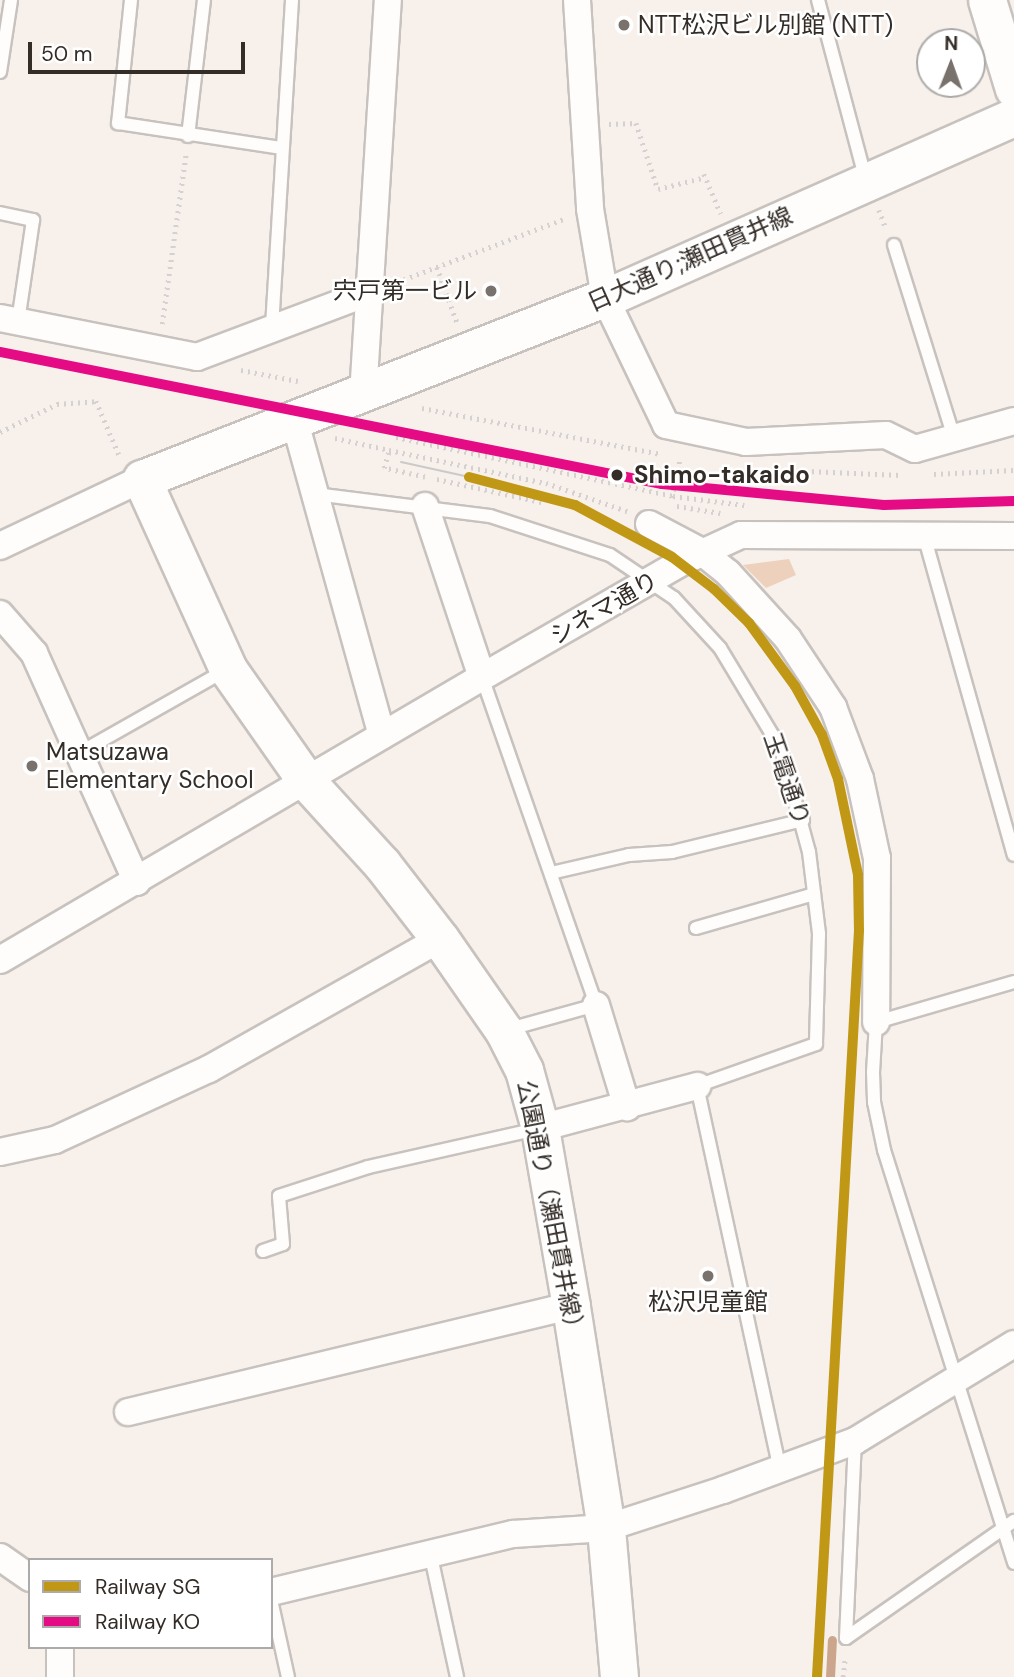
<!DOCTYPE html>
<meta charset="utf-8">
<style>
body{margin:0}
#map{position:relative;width:1014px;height:1677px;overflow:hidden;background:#f7f0eb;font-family:"DM Sans","Noto Sans JP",sans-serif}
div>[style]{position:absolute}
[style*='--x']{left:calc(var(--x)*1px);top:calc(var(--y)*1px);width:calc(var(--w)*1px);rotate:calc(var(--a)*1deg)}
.green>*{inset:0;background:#eed1bc}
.stream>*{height:9px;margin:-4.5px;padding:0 4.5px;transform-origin:4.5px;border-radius:4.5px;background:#cca68c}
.path>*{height:4.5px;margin-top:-2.25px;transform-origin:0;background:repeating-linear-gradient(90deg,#d4d1d0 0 2px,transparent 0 7px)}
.roads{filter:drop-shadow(2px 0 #c8c2be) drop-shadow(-2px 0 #c8c2be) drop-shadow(0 2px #c8c2be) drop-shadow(0 -2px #c8c2be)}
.lane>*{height:12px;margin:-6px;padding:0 6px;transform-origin:6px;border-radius:6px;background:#fefdfc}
.street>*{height:26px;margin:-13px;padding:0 13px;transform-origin:13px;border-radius:13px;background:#fefdfc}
.secondary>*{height:37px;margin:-18.5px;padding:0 18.5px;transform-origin:18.5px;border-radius:18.5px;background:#fefdfc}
.tram>*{height:2px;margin:-1px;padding:0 1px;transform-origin:1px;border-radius:1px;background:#cccac8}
.rail-1>*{height:10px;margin:-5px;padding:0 5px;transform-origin:5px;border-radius:5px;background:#c09815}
.rail-2>*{height:10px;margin:-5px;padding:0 5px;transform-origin:5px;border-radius:5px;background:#e50b84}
.dots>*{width:19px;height:19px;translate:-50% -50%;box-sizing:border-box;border:4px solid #fff;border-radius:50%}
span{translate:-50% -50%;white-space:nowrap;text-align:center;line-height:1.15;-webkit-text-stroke:5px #fff;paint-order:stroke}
.poi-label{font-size:24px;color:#332c27}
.left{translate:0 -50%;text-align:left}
.right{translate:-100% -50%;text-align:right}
.street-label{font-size:24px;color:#332c27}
.stop-label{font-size:24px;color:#332c27;font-weight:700}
.legend{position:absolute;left:28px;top:1558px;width:245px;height:91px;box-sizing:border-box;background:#fff;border:2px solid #adaba9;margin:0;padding:9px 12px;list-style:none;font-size:21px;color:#332c27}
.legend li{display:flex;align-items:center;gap:14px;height:35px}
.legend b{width:35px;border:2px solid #adaba9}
.north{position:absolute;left:916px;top:28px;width:70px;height:70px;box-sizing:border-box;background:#fff;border:2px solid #adaba9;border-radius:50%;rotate:1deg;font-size:19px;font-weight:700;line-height:28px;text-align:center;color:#332c27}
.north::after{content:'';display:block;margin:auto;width:24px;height:32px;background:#78716c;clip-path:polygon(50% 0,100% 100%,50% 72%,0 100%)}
.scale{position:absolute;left:28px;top:42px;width:217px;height:32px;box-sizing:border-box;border:4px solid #332c27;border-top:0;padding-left:9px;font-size:21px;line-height:24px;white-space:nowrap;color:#332c27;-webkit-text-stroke:5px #fff;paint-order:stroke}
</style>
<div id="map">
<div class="green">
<i style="clip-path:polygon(789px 559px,796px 575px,766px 588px,743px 565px)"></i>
</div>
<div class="stream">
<i style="--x:830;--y:1677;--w:37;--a:-87"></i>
</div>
<div class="path">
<i style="--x:609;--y:124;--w:27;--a:-2"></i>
<i style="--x:636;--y:123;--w:70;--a:71.6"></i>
<i style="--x:658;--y:189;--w:49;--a:-14"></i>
<i style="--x:704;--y:174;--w:43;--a:67"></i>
<i style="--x:879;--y:210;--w:19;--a:69"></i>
<i style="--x:437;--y:267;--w:59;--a:70"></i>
<i style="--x:397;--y:282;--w:181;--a:-20.7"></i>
<i style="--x:162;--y:324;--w:173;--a:-82"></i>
<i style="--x:241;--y:370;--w:58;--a:10.9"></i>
<i style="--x:422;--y:408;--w:243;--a:10.9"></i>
<i style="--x:0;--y:432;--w:64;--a:-26.2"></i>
<i style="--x:57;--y:404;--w:39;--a:-4"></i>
<i style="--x:96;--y:401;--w:61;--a:66.8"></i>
<i style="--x:396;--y:437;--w:283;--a:12"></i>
<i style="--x:673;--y:496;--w:72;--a:7.2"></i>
<i style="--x:335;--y:438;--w:55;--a:12.5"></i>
<i style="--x:784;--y:470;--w:117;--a:2.4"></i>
<i style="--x:934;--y:474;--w:80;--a:-2.9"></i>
<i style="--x:425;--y:477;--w:42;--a:-167.6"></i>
<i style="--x:384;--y:468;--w:19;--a:-74"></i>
<i style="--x:389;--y:450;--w:160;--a:11.9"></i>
<i style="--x:546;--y:483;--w:86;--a:19.1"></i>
<i style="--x:437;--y:479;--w:107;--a:12.5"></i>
<i style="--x:672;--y:498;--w:41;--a:-78.7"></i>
<i style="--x:677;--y:506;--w:44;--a:9.2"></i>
<i style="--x:843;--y:1677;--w:20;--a:-84"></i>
</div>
<div class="roads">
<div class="lane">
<i style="--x:131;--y:0;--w:124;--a:96"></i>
<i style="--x:118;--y:123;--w:165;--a:8.7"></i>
<i style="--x:818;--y:0;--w:187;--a:75.1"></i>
<i style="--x:0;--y:72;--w:73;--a:-81.3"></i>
<i style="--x:188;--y:136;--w:137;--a:-83.3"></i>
<i style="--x:0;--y:213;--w:34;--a:12"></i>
<i style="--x:33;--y:220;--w:102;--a:98.4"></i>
<i style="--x:894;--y:245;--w:199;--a:72.7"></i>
<i style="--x:272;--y:327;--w:328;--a:-86.5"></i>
<i style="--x:315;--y:494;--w:176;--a:7.2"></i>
<i style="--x:490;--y:516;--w:126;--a:18"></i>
<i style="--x:610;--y:555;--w:77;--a:33.9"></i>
<i style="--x:674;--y:598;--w:68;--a:47.4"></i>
<i style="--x:720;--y:648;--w:118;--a:58.9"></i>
<i style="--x:781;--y:749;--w:107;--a:74.8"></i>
<i style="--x:809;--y:852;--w:83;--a:83"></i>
<i style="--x:819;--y:934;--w:110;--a:91.6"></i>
<i style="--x:816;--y:1044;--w:126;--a:160.6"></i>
<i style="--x:697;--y:1086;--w:393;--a:77.8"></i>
<i style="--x:925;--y:539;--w:328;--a:74.3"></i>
<i style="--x:482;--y:677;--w:347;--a:70.8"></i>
<i style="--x:596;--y:1005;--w:93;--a:164.5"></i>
<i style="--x:81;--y:752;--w:164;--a:-29.5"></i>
<i style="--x:551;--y:873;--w:80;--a:-13"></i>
<i style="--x:629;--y:855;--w:43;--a:-4"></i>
<i style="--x:672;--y:852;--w:135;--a:-13.7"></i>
<i style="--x:696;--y:928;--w:123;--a:-16.1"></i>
<i style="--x:1014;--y:982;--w:144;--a:163.8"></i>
<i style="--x:876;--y:1022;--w:50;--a:93.4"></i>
<i style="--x:873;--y:1072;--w:30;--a:88"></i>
<i style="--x:874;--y:1102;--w:49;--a:78.2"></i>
<i style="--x:884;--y:1150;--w:433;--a:72.5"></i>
<i style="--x:263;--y:1251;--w:21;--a:-19"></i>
<i style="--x:283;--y:1244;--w:48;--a:-94.8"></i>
<i style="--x:279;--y:1196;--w:94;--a:-18"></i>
<i style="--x:368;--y:1167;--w:172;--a:-12.7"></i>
<i style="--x:430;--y:1552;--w:128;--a:77.8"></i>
<i style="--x:271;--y:1600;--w:79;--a:77.6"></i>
<i style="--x:846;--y:1638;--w:205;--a:-34.9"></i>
<i style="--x:846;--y:1638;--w:197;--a:-87.4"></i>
</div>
<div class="street">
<i style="--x:577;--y:0;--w:209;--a:86.4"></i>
<i style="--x:590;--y:209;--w:90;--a:80.4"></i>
<i style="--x:605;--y:298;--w:141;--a:64.3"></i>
<i style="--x:666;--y:425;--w:82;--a:12"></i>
<i style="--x:746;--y:442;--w:140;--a:-2.9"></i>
<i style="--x:886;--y:435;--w:32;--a:26"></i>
<i style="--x:915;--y:449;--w:103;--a:-15.8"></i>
<i style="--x:0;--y:318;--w:201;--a:11.2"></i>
<i style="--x:197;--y:357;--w:185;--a:-20.6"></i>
<i style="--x:363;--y:395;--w:396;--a:-86.4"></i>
<i style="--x:295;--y:422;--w:325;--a:74.5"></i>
<i style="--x:425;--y:506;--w:180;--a:71.6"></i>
<i style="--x:649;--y:524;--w:60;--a:27.8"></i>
<i style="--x:702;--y:552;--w:33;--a:39"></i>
<i style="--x:728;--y:573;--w:89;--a:47.7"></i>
<i style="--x:788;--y:639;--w:82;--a:56.5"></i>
<i style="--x:833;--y:707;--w:77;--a:69.4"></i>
<i style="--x:860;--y:779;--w:81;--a:77.9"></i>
<i style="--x:877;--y:858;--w:164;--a:90.3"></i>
<i style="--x:0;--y:546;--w:157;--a:-25.3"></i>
<i style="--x:0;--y:614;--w:52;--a:48.9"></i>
<i style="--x:34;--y:653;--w:251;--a:65.8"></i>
<i style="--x:0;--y:960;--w:559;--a:-30.42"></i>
<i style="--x:482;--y:677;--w:228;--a:-29.9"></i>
<i style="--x:680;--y:563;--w:67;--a:-24.7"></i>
<i style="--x:741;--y:535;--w:273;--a:0.2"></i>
<i style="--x:596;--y:1005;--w:107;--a:73.1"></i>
<i style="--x:540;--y:1128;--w:163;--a:-15"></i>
<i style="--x:0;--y:1152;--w:56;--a:-12.3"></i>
<i style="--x:55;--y:1140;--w:170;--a:-24.8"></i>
<i style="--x:209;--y:1069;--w:265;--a:-29.4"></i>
<i style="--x:128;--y:1412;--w:456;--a:-13.5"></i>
<i style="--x:0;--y:1557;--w:37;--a:35"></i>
<i style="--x:271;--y:1592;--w:249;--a:-13.5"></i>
<i style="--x:513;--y:1534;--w:93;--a:-3.7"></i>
<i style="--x:606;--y:1528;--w:123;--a:-18"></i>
<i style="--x:723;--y:1490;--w:141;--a:-20.4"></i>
<i style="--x:855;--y:1441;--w:186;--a:-31.4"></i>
<i style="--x:60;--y:1677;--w:30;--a:-90"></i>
</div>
<div class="secondary">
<i style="--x:987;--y:0;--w:93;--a:73.1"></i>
<i style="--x:619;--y:1677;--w:150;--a:-95"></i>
<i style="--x:606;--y:1528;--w:225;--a:-99"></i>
<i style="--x:571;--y:1306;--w:181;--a:-99.9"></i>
<i style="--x:540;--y:1128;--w:60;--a:-105.4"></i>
<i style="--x:524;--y:1070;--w:44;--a:-117.1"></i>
<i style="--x:504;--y:1031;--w:112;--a:-124.8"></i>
<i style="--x:440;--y:939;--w:95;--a:-127.7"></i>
<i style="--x:382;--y:864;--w:111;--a:-132.4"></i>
<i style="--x:307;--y:782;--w:138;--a:-125"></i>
<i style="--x:228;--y:669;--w:209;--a:-114.4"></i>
<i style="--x:142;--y:479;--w:497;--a:-21.4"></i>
<i style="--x:605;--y:298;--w:447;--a:-23.9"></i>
</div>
</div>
<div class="tram">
<i style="--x:401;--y:462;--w:70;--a:12.4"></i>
</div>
<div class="rail-1">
<i style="--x:469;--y:477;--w:110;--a:14.8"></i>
<i style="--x:575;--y:505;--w:110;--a:28.2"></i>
<i style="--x:672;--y:557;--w:53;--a:37.3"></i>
<i style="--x:714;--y:589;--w:49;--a:44.2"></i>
<i style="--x:749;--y:623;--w:78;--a:53.9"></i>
<i style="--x:795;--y:686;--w:56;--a:61.1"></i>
<i style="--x:822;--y:735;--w:47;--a:70"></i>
<i style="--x:838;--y:779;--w:98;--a:78.2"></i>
<i style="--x:858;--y:875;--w:55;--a:89"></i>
<i style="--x:859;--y:930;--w:748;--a:93.22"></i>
</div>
<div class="rail-2">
<i style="--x:0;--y:352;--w:675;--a:11.28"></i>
<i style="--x:662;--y:484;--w:223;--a:5.4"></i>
<i style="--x:884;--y:505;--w:130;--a:-1.8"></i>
</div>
<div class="dots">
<i style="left:624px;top:25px;background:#78716c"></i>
<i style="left:491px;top:291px;background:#78716c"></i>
<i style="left:617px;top:475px;background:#332c27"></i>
<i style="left:32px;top:766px;background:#78716c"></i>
<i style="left:708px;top:1276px;background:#78716c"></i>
</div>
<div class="poi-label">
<span class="left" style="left:638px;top:25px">NTT松沢ビル別館 (NTT)</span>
<span class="right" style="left:477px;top:291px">宍戸第一ビル</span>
<span class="left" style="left:46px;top:766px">Matsuzawa<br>Elementary School</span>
<span style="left:708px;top:1302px">松沢児童館</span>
</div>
<div class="street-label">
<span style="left:690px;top:259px;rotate:-24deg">日大通り;瀬田貫井線</span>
<span style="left:604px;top:608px;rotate:-30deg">シネマ通り</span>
<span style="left:787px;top:779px;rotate:71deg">玉電通り</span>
<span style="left:551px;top:1210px;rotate:79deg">公園通り（瀬田貫井線）</span>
</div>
<div class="stop-label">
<span class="left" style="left:634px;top:475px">Shimo-takaido</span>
</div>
<ul class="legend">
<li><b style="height:9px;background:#c09815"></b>Railway SG</li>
<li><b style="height:9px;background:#e50b84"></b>Railway KO</li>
</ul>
<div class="north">N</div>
<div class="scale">50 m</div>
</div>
